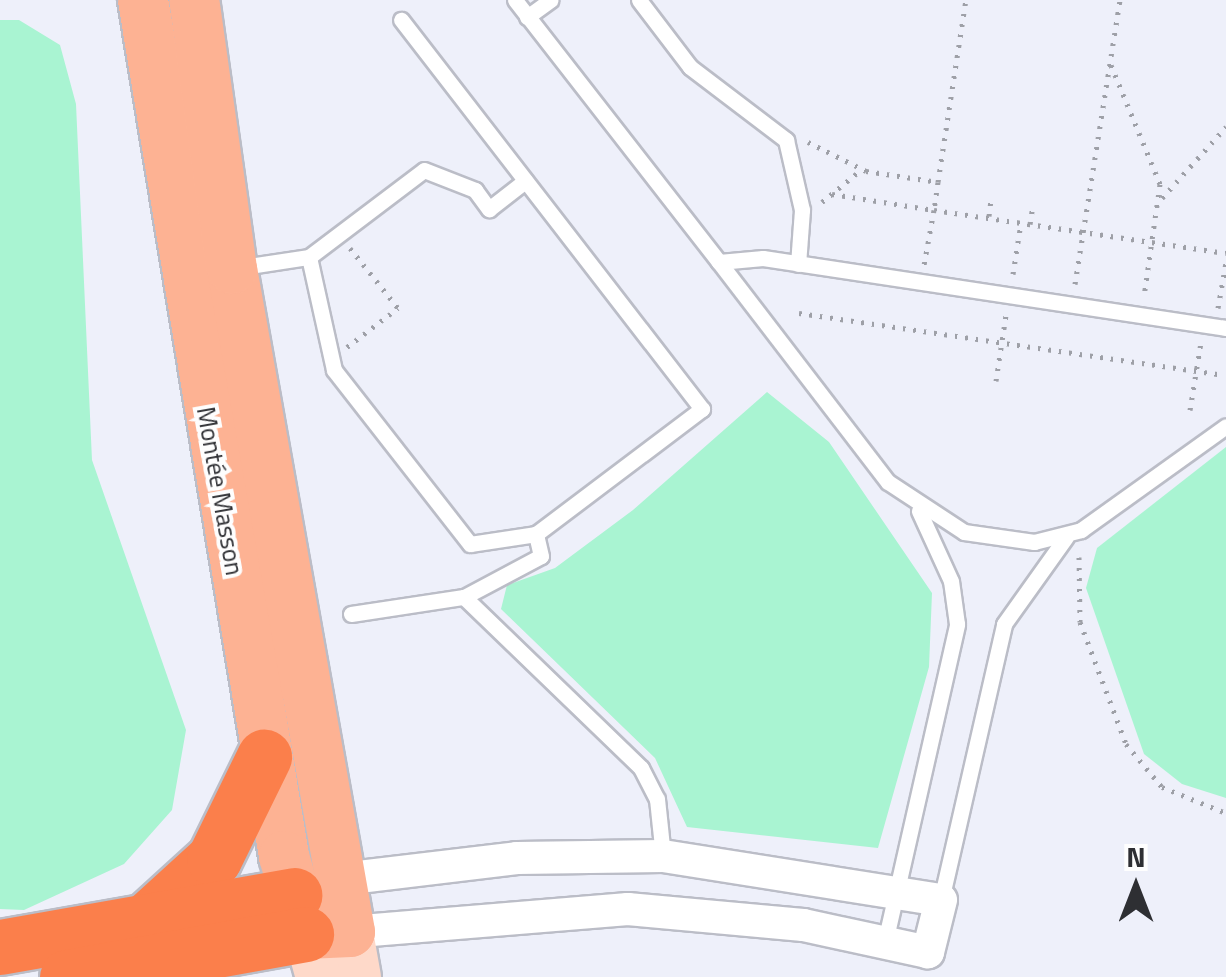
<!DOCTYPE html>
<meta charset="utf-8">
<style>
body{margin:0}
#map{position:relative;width:1226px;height:977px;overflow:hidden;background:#eef0fa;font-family:"Titillium Web",sans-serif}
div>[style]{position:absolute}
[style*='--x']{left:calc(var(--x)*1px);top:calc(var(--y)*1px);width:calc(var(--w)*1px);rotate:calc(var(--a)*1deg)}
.green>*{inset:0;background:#a9f4d2}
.path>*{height:5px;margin-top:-2.5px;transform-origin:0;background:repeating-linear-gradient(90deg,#9ea0a7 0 2.5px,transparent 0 10.5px)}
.roads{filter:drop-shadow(2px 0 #bbbdc7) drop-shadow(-2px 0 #bbbdc7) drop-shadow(0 2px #bbbdc7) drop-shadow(0 -2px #bbbdc7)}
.lane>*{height:15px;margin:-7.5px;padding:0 7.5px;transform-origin:7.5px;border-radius:7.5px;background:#fff}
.street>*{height:32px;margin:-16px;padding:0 16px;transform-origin:16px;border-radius:16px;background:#fff}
.secondary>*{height:45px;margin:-22.5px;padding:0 22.5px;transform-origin:22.5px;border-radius:22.5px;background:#fed9c9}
.primary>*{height:50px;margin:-25px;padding:0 25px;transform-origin:25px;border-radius:25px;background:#fdb293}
.highway>*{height:55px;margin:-27.5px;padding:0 27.5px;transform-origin:27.5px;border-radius:27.5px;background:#fb7f4b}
span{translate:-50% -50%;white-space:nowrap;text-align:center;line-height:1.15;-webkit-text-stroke:8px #fefefe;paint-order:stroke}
.street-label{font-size:25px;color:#2e2f33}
.north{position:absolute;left:1086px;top:837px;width:100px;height:100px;-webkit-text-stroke:8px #fefefe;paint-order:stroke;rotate:0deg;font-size:28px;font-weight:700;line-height:40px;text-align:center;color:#2e2f33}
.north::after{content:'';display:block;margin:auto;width:35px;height:45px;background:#2e2f33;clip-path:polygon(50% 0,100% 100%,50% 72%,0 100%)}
</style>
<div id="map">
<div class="green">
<i style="clip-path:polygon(0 20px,19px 20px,60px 45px,76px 104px,92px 460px,186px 730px,172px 810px,124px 864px,24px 910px,0 909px)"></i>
<i style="clip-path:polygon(767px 392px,829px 442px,932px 593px,929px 667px,878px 848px,687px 827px,655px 758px,501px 609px,507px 585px,555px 568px,633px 510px)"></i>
<i style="clip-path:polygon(1226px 447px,1226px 798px,1182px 784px,1144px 754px,1086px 588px,1097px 548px)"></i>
</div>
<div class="path">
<i style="--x:1111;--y:65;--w:129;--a:67.6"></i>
<i style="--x:1160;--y:184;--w:114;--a:98.1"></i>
<i style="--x:808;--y:142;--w:65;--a:26.6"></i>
<i style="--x:866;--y:171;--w:73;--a:8.7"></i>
<i style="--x:938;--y:182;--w:184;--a:-81.3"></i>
<i style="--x:938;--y:182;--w:28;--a:98"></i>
<i style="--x:934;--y:210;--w:295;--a:8.4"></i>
<i style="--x:832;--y:194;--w:103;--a:8.9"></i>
<i style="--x:934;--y:210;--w:56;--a:100.3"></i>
<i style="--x:1162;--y:198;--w:96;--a:-48"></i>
<i style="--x:822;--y:202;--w:52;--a:-39.5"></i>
<i style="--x:989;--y:216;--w:16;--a:-83"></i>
<i style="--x:1030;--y:224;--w:18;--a:-81"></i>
<i style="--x:350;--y:248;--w:77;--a:51.3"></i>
<i style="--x:1013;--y:274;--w:52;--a:-81.1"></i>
<i style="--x:1075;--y:284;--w:288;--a:-81"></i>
<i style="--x:1218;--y:308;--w:47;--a:-80.1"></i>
<i style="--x:799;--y:313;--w:428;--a:8.3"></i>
<i style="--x:347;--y:347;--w:64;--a:-37.4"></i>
<i style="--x:996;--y:381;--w:67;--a:-81.4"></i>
<i style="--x:1190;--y:410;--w:69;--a:-80.8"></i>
<i style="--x:1079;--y:557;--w:65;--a:89.1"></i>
<i style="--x:1080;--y:622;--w:130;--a:69.3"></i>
<i style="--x:1126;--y:744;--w:56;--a:50.1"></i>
<i style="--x:1162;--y:787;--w:69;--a:22.1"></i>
</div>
<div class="roads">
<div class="lane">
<i style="--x:515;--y:0;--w:332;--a:52.1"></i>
<i style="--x:719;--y:262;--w:44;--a:-5.2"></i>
<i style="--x:763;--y:258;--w:468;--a:8.6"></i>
<i style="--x:639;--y:0;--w:84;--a:52.7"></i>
<i style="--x:690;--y:67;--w:121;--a:37.2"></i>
<i style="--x:786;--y:140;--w:72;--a:77.1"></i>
<i style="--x:802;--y:210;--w:54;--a:94.2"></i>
<i style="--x:527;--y:17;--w:29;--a:-36"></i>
<i style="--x:309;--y:257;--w:116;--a:77.5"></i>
<i style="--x:334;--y:370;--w:221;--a:52"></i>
<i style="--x:470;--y:544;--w:67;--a:-8.6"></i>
<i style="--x:536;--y:534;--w:208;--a:-37"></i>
<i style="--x:702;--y:409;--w:492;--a:-127.7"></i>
<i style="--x:719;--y:262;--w:277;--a:52.5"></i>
<i style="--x:888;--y:482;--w:91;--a:33.3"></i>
<i style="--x:964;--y:532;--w:71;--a:8.1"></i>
<i style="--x:1034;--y:542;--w:49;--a:-14.3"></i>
<i style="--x:1081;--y:530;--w:178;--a:-35.6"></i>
<i style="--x:236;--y:268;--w:74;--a:-8.6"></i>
<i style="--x:309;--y:257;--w:144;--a:-37.1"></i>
<i style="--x:424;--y:170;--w:55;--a:21.4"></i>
<i style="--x:475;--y:190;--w:24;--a:54"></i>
<i style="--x:489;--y:209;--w:46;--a:-37.9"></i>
<i style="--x:464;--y:597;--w:87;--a:-28"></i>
<i style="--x:541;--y:556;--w:23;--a:-103"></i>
<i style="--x:351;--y:614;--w:114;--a:-8.6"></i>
<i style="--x:464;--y:597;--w:246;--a:44"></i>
<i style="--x:641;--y:768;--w:35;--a:63"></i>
<i style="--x:657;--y:799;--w:57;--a:84"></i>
<i style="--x:941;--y:900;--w:283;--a:-77.1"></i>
<i style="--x:1004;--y:624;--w:107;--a:-54.5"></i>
<i style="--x:885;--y:942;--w:326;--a:-77.2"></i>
<i style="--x:957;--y:624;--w:43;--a:-97.9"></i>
<i style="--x:951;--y:581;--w:77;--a:-114.6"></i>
</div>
<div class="street">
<i style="--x:342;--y:879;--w:176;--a:-6.8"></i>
<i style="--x:517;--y:858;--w:146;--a:-0.8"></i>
<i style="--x:663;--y:856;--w:281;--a:9"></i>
<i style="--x:941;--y:900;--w:54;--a:104"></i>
<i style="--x:928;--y:952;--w:128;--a:-167.8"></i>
<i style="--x:803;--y:925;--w:176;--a:-174.8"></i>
<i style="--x:628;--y:909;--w:279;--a:175.3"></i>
</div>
<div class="secondary">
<i style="--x:350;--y:932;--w:46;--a:79.9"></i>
<i style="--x:306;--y:934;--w:45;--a:74.4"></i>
</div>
<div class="primary">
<i style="--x:143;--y:0;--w:868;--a:80.65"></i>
<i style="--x:284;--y:856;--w:81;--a:74.2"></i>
<i style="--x:306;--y:934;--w:44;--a:-2.6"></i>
<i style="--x:350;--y:932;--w:673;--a:-100.09"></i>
<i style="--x:232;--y:269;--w:272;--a:-98"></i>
</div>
<div class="highway">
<i style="--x:148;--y:919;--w:89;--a:-42.3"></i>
<i style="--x:214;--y:859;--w:114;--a:-63.9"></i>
<i style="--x:0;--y:947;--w:299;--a:-10"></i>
<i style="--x:67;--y:977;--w:243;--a:-10.2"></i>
</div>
</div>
<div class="street-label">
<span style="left:220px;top:491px;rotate:80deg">Montée Masson</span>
</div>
<div class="north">N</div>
</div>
